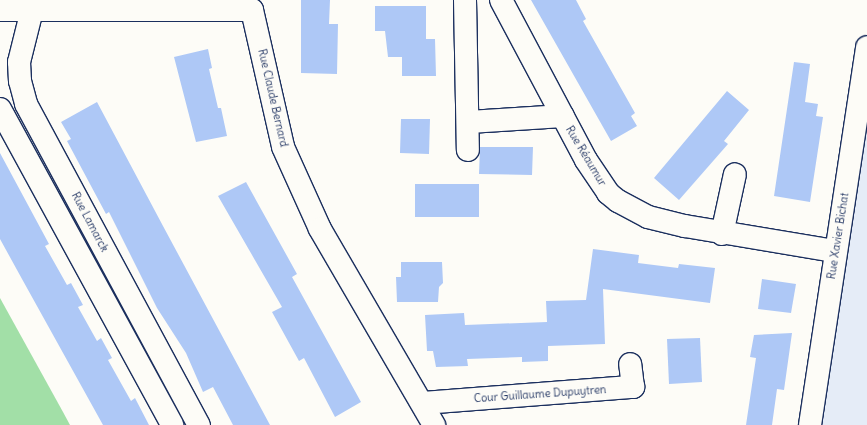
<!DOCTYPE html>
<meta charset="utf-8">
<style>
body{margin:0}
#map{position:relative;width:867px;height:425px;overflow:hidden;background:#fdfcf7;font-family:Delius,sans-serif}
div>[style]{position:absolute}
[style*='--x']{left:calc(var(--x)*1px);top:calc(var(--y)*1px);width:calc(var(--w)*1px);rotate:calc(var(--a)*1deg)}
.built>*{inset:0;background:#e5ecf7}
.green>*{inset:0;background:#a2dfa7}
.building>*{inset:0;background:#aec8f6}
.roads{filter:drop-shadow(1px 0 #1b2f5e) drop-shadow(-1px 0 #1b2f5e) drop-shadow(0 1px #1b2f5e) drop-shadow(0 -1px #1b2f5e)}
.minor>*{height:22px;margin:-11px;padding:0 11px;transform-origin:11px;border-radius:11px;background:#fdfcf7}
span{translate:-50% -50%;white-space:nowrap;text-align:center;line-height:1.15;-webkit-text-stroke:4px #fdfcf7;paint-order:stroke}
.street-label{font-size:11px;color:#1b2f5e}
</style>
<div id="map">
<div class="built">
<i style="clip-path:polygon(867px 47px,867px 425px,810px 425px)"></i>
</div>
<div class="green">
<i style="clip-path:polygon(0 298px,63px 412px,70px 425px,0 425px)"></i>
</div>
<div class="building">
<i style="clip-path:polygon(301px 0,330px 0,329px 24px,338px 24px,337px 74px,301px 73px)"></i>
<i style="clip-path:polygon(531px 0,576px 0,586px 19px,583px 21px,635px 113px,631px 116px,637px 126px,611px 141px)"></i>
<i style="clip-path:polygon(375px 6px,426px 6px,426px 39px,435px 39px,436px 76px,402px 76px,402px 57px,388px 57px,385px 31px,375px 31px)"></i>
<i style="clip-path:polygon(208px 49px,212px 68px,209px 69px,218px 108px,221px 108px,227px 136px,196px 142px,174px 57px)"></i>
<i style="clip-path:polygon(794px 62px,810px 64px,805px 102px,818px 104px,816px 116px,823px 117px,810px 202px,774px 196px)"></i>
<i style="clip-path:polygon(727px 91px,749px 110px,724px 141px,728px 144px,679px 200px,654px 178px)"></i>
<i style="clip-path:polygon(97px 102px,163px 226px,270px 425px,233px 425px,213px 387px,203px 392px,186px 353px,157px 308px,109px 212px,106px 214px,67px 141px,71px 139px,61px 122px)"></i>
<i style="clip-path:polygon(401px 119px,430px 119px,429px 154px,400px 153px)"></i>
<i style="clip-path:polygon(480px 147px,533px 147px,532px 175px,479px 174px)"></i>
<i style="clip-path:polygon(0 153px,49px 244px,45px 246px,67px 285px,71px 283px,83px 305px,78px 307px,97px 341px,101px 338px,112px 358px,108px 360px,131px 401px,135px 398px,149px 425px,103px 425px,22px 279px,0 239px)"></i>
<i style="clip-path:polygon(246px 182px,297px 274px,292px 277px,361px 402px,335px 417px,304px 358px,299px 361px,272px 312px,282px 307px,218px 196px)"></i>
<i style="clip-path:polygon(415px 184px,479px 184px,479px 217px,415px 217px)"></i>
<i style="clip-path:polygon(593px 249px,639px 255px,638px 263px,678px 268px,679px 264px,715px 268px,710px 303px,603px 289px,605px 344px,548px 346px,548px 361px,522px 362px,522px 357px,467px 359px,468px 366px,436px 367px,433px 351px,427px 351px,425px 315px,464px 313px,465px 325px,547px 322px,546px 301px,586px 300px)"></i>
<i style="clip-path:polygon(401px 262px,442px 262px,443px 283px,439px 287px,438px 302px,397px 302px,396px 277px,401px 277px)"></i>
<i style="clip-path:polygon(762px 279px,796px 284px,791px 313px,758px 309px)"></i>
<i style="clip-path:polygon(792px 333px,784px 390px,777px 389px,772px 425px,746px 425px,756px 358px,750px 357px,754px 335px)"></i>
<i style="clip-path:polygon(700px 338px,702px 382px,669px 384px,667px 339px)"></i>
</div>
<div class="roads">
<div class="minor">
<i style="--x:465;--y:0;--w:150;--a:88.9"></i>
<i style="--x:501;--y:0;--w:181;--a:62"></i>
<i style="--x:586;--y:160;--w:40;--a:56"></i>
<i style="--x:608;--y:193;--w:13;--a:39"></i>
<i style="--x:618;--y:201;--w:34;--a:28"></i>
<i style="--x:648;--y:217;--w:38;--a:14"></i>
<i style="--x:685;--y:226;--w:152;--a:9.5"></i>
<i style="--x:0;--y:10;--w:252;--a:0"></i>
<i style="--x:252;--y:10;--w:140;--a:77.2"></i>
<i style="--x:283;--y:147;--w:90;--a:65.7"></i>
<i style="--x:320;--y:229;--w:227;--a:59.8"></i>
<i style="--x:32;--y:10;--w:54;--a:104"></i>
<i style="--x:19;--y:62;--w:19;--a:87"></i>
<i style="--x:20;--y:81;--w:24;--a:75"></i>
<i style="--x:26;--y:104;--w:365;--a:61.7"></i>
<i style="--x:0;--y:109;--w:360;--a:61.4"></i>
<i style="--x:469;--y:122;--w:94;--a:-3.7"></i>
<i style="--x:722;--y:234;--w:61;--a:-77.8"></i>
<i style="--x:423;--y:403;--w:211;--a:-4.4"></i>
<i style="--x:633;--y:387;--w:23;--a:-97"></i>
<i style="--x:810;--y:425;--w:382;--a:-81.4"></i>
</div>
</div>
<div class="street-label">
<span style="left:273px;top:98px;rotate:77deg">Rue Claude Bernard</span>
<span style="left:586px;top:156px;rotate:59deg">Rue Réaumur</span>
<span style="left:90px;top:222px;rotate:62deg">Rue Lamarck</span>
<span style="left:838px;top:236px;rotate:-81deg">Rue Xavier Bichat</span>
<span style="left:540px;top:394px;rotate:-4deg">Cour Guillaume Dupuytren</span>
</div>
</div>
